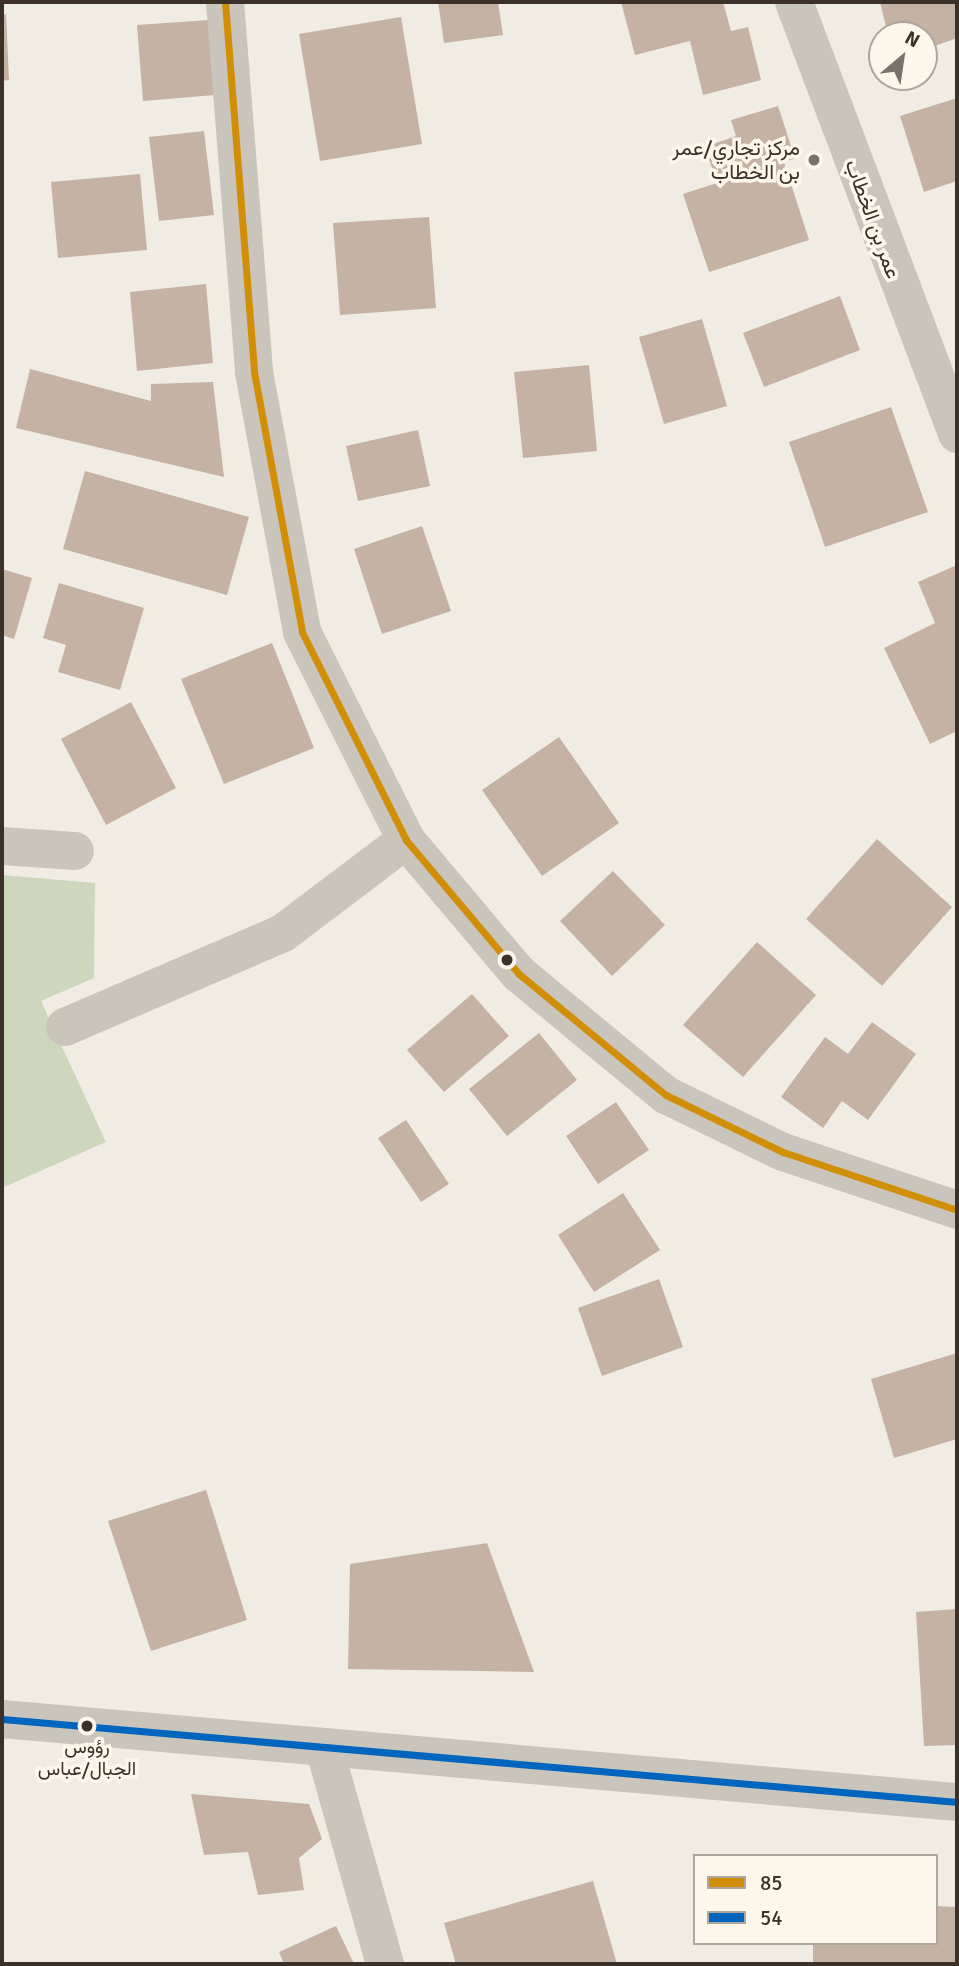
<!DOCTYPE html>
<meta charset="utf-8">
<style>
body{margin:0}
#map{position:relative;width:959px;height:1966px;overflow:hidden;background:#f0ece3;font-family:Signika,Vazirmatn,sans-serif}
div>[style]{position:absolute}
[style*='--x']{left:calc(var(--x)*1px);top:calc(var(--y)*1px);width:calc(var(--w)*1px);rotate:calc(var(--a)*1deg)}
.green>*{inset:0;background:#ced7bc}
.building>*{inset:0;background:#c5b2a3}
.minor>*{height:38px;margin:-19px;padding:0 19px;transform-origin:19px;border-radius:19px;background:#c9c4bc}
.bus-1>*{height:7px;margin:-3.5px;padding:0 3.5px;transform-origin:3.5px;border-radius:3.5px;background:#d18f08}
.bus-2>*{height:7px;margin:-3.5px;padding:0 3.5px;transform-origin:3.5px;border-radius:3.5px;background:#0065bd}
.dots>*{width:19px;height:19px;translate:-50% -50%;box-sizing:border-box;border:4px solid #fcf6eb;border-radius:50%}
span{translate:-50% -50%;white-space:nowrap;text-align:center;line-height:1.15;-webkit-text-stroke:7px #fcf6eb;paint-order:stroke}
.bus-label{font-size:19px;color:#3b3129}
.poi-label{font-size:21px;color:#3b3129}
.right{translate:-100% -50%;text-align:right}
.street-label{font-size:21px;color:#3b3129}
.frame{position:absolute;inset:0;border:4px solid #3b3129;pointer-events:none}
.legend{position:absolute;left:693px;top:1854px;width:245px;height:91px;box-sizing:border-box;background:#fcf6eb;border:2px solid #afa79d;margin:0;padding:9px 12px;list-style:none;font-size:21px;color:#3b3129}
.legend li{display:flex;align-items:center;gap:14px;height:35px}
.legend b{width:35px;border:2px solid #afa79d}
.north{position:absolute;left:868px;top:21px;width:70px;height:70px;box-sizing:border-box;background:#fcf6eb;border:2px solid #afa79d;border-radius:50%;rotate:29deg;font-size:19px;font-weight:700;line-height:28px;text-align:center;color:#3b3129}
.north::after{content:'';display:block;margin:auto;width:24px;height:32px;background:#7a726a;clip-path:polygon(50% 0,100% 100%,50% 72%,0 100%)}
</style>
<div id="map">
<div class="green">
<i style="clip-path:polygon(2px 875px,95px 883px,94px 978px,41px 1001px,106px 1142px,2px 1188px)"></i>
</div>
<div class="building">
<i style="clip-path:polygon(438px 2px,498px 2px,503px 35px,444px 43px)"></i>
<i style="clip-path:polygon(621px 2px,723px 2px,731px 31px,748px 27px,761px 80px,703px 95px,690px 41px,635px 55px)"></i>
<i style="clip-path:polygon(880px 2px,957px 2px,957px 38px,924px 50px,924px 35px,888px 35px)"></i>
<i style="clip-path:polygon(6px 14px,9px 80px,2px 81px,2px 15px)"></i>
<i style="clip-path:polygon(401px 17px,422px 144px,320px 161px,299px 34px)"></i>
<i style="clip-path:polygon(209px 20px,215px 95px,143px 101px,137px 25px)"></i>
<i style="clip-path:polygon(957px 98px,957px 181px,924px 192px,900px 116px)"></i>
<i style="clip-path:polygon(778px 106px,795px 158px,784px 162px,809px 240px,709px 272px,683px 194px,717px 183px,705px 147px,736px 136px,731px 120px)"></i>
<i style="clip-path:polygon(204px 131px,214px 215px,159px 221px,149px 137px)"></i>
<i style="clip-path:polygon(140px 174px,147px 250px,58px 258px,51px 182px)"></i>
<i style="clip-path:polygon(429px 217px,436px 308px,340px 315px,333px 223px)"></i>
<i style="clip-path:polygon(206px 284px,213px 363px,137px 371px,130px 292px)"></i>
<i style="clip-path:polygon(840px 296px,860px 350px,764px 387px,743px 333px)"></i>
<i style="clip-path:polygon(702px 319px,727px 406px,664px 424px,639px 337px)"></i>
<i style="clip-path:polygon(589px 365px,597px 451px,523px 458px,514px 372px)"></i>
<i style="clip-path:polygon(30px 369px,151px 401px,151px 384px,213px 382px,224px 477px,16px 428px)"></i>
<i style="clip-path:polygon(891px 407px,928px 512px,825px 547px,789px 442px)"></i>
<i style="clip-path:polygon(418px 430px,430px 486px,358px 501px,346px 446px)"></i>
<i style="clip-path:polygon(85px 471px,249px 517px,227px 595px,63px 549px)"></i>
<i style="clip-path:polygon(422px 526px,451px 611px,382px 634px,354px 549px)"></i>
<i style="clip-path:polygon(957px 565px,957px 731px,930px 744px,884px 648px,935px 623px,918px 582px)"></i>
<i style="clip-path:polygon(2px 569px,32px 578px,14px 639px,2px 635px)"></i>
<i style="clip-path:polygon(59px 583px,144px 608px,120px 690px,58px 672px,66px 645px,43px 638px)"></i>
<i style="clip-path:polygon(272px 643px,314px 748px,224px 784px,181px 679px)"></i>
<i style="clip-path:polygon(131px 702px,176px 788px,106px 825px,61px 739px)"></i>
<i style="clip-path:polygon(559px 737px,619px 823px,542px 876px,482px 790px)"></i>
<i style="clip-path:polygon(877px 839px,952px 907px,882px 986px,806px 919px)"></i>
<i style="clip-path:polygon(613px 871px,665px 925px,612px 976px,560px 921px)"></i>
<i style="clip-path:polygon(757px 942px,816px 995px,743px 1077px,683px 1025px)"></i>
<i style="clip-path:polygon(472px 994px,509px 1036px,444px 1092px,407px 1050px)"></i>
<i style="clip-path:polygon(872px 1022px,916px 1054px,868px 1120px,842px 1101px,823px 1128px,781px 1097px,825px 1037px,848px 1054px)"></i>
<i style="clip-path:polygon(539px 1033px,577px 1080px,507px 1136px,469px 1089px)"></i>
<i style="clip-path:polygon(616px 1102px,649px 1150px,598px 1184px,566px 1136px)"></i>
<i style="clip-path:polygon(406px 1120px,449px 1184px,421px 1202px,378px 1138px)"></i>
<i style="clip-path:polygon(623px 1193px,660px 1250px,594px 1292px,558px 1235px)"></i>
<i style="clip-path:polygon(659px 1279px,683px 1347px,602px 1376px,578px 1308px)"></i>
<i style="clip-path:polygon(957px 1353px,957px 1439px,894px 1458px,871px 1379px)"></i>
<i style="clip-path:polygon(206px 1490px,247px 1620px,151px 1651px,108px 1521px)"></i>
<i style="clip-path:polygon(487px 1543px,534px 1672px,348px 1669px,350px 1564px)"></i>
<i style="clip-path:polygon(957px 1609px,957px 1745px,924px 1746px,916px 1612px)"></i>
<i style="clip-path:polygon(191px 1794px,309px 1804px,322px 1839px,299px 1858px,304px 1890px,258px 1895px,248px 1852px,204px 1855px)"></i>
<i style="clip-path:polygon(593px 1881px,617px 1964px,456px 1964px,444px 1923px)"></i>
<i style="clip-path:polygon(936px 1906px,957px 1907px,957px 1964px,813px 1964px,813px 1943px,936px 1943px)"></i>
<i style="clip-path:polygon(336px 1926px,354px 1964px,284px 1964px,279px 1952px)"></i>
</div>
<div class="minor">
<i style="--x:225;--y:2;--w:371;--a:85.5"></i>
<i style="--x:254;--y:372;--w:264;--a:79.5"></i>
<i style="--x:302;--y:632;--w:233;--a:63.4"></i>
<i style="--x:406;--y:840;--w:175;--a:49.9"></i>
<i style="--x:519;--y:974;--w:190;--a:39.5"></i>
<i style="--x:666;--y:1095;--w:130;--a:26"></i>
<i style="--x:783;--y:1152;--w:183;--a:18.4"></i>
<i style="--x:794;--y:2;--w:462;--a:69.3"></i>
<i style="--x:2;--y:846;--w:73;--a:3.9"></i>
<i style="--x:65;--y:1027;--w:237;--a:-23.3"></i>
<i style="--x:283;--y:933;--w:154;--a:-37.1"></i>
<i style="--x:2;--y:1719;--w:959;--a:4.97"></i>
<i style="--x:324;--y:1747;--w:225;--a:74.3"></i>
</div>
<div class="bus-1">
<i style="--x:225;--y:2;--w:371;--a:85.5"></i>
<i style="--x:254;--y:372;--w:264;--a:79.5"></i>
<i style="--x:302;--y:632;--w:233;--a:63.4"></i>
<i style="--x:406;--y:840;--w:175;--a:49.9"></i>
<i style="--x:519;--y:974;--w:190;--a:39.5"></i>
<i style="--x:666;--y:1095;--w:130;--a:26"></i>
<i style="--x:783;--y:1152;--w:183;--a:18.4"></i>
</div>
<div class="bus-2">
<i style="--x:2;--y:1719;--w:959;--a:4.97"></i>
</div>
<div class="dots">
<i style="left:814px;top:160px;background:#7a726a"></i>
<i style="left:507px;top:960px;background:#3b3129"></i>
<i style="left:87px;top:1726px;background:#3b3129"></i>
</div>
<div class="bus-label">
<span style="left:87px;top:1759px">رؤوس<br>الجبال/عباس</span>
</div>
<div class="poi-label">
<span class="right" style="left:800px;top:160px">مركز تجاري/عمر<br>بن الخطاب</span>
</div>
<div class="street-label">
<span style="left:873px;top:219px;rotate:70deg">عمر بن الخطاب</span>
</div>
<div class="frame"></div>
<ul class="legend">
<li><b style="height:9px;background:#d18f08"></b>85</li>
<li><b style="height:9px;background:#0065bd"></b>54</li>
</ul>
<div class="north">N</div>
</div>
